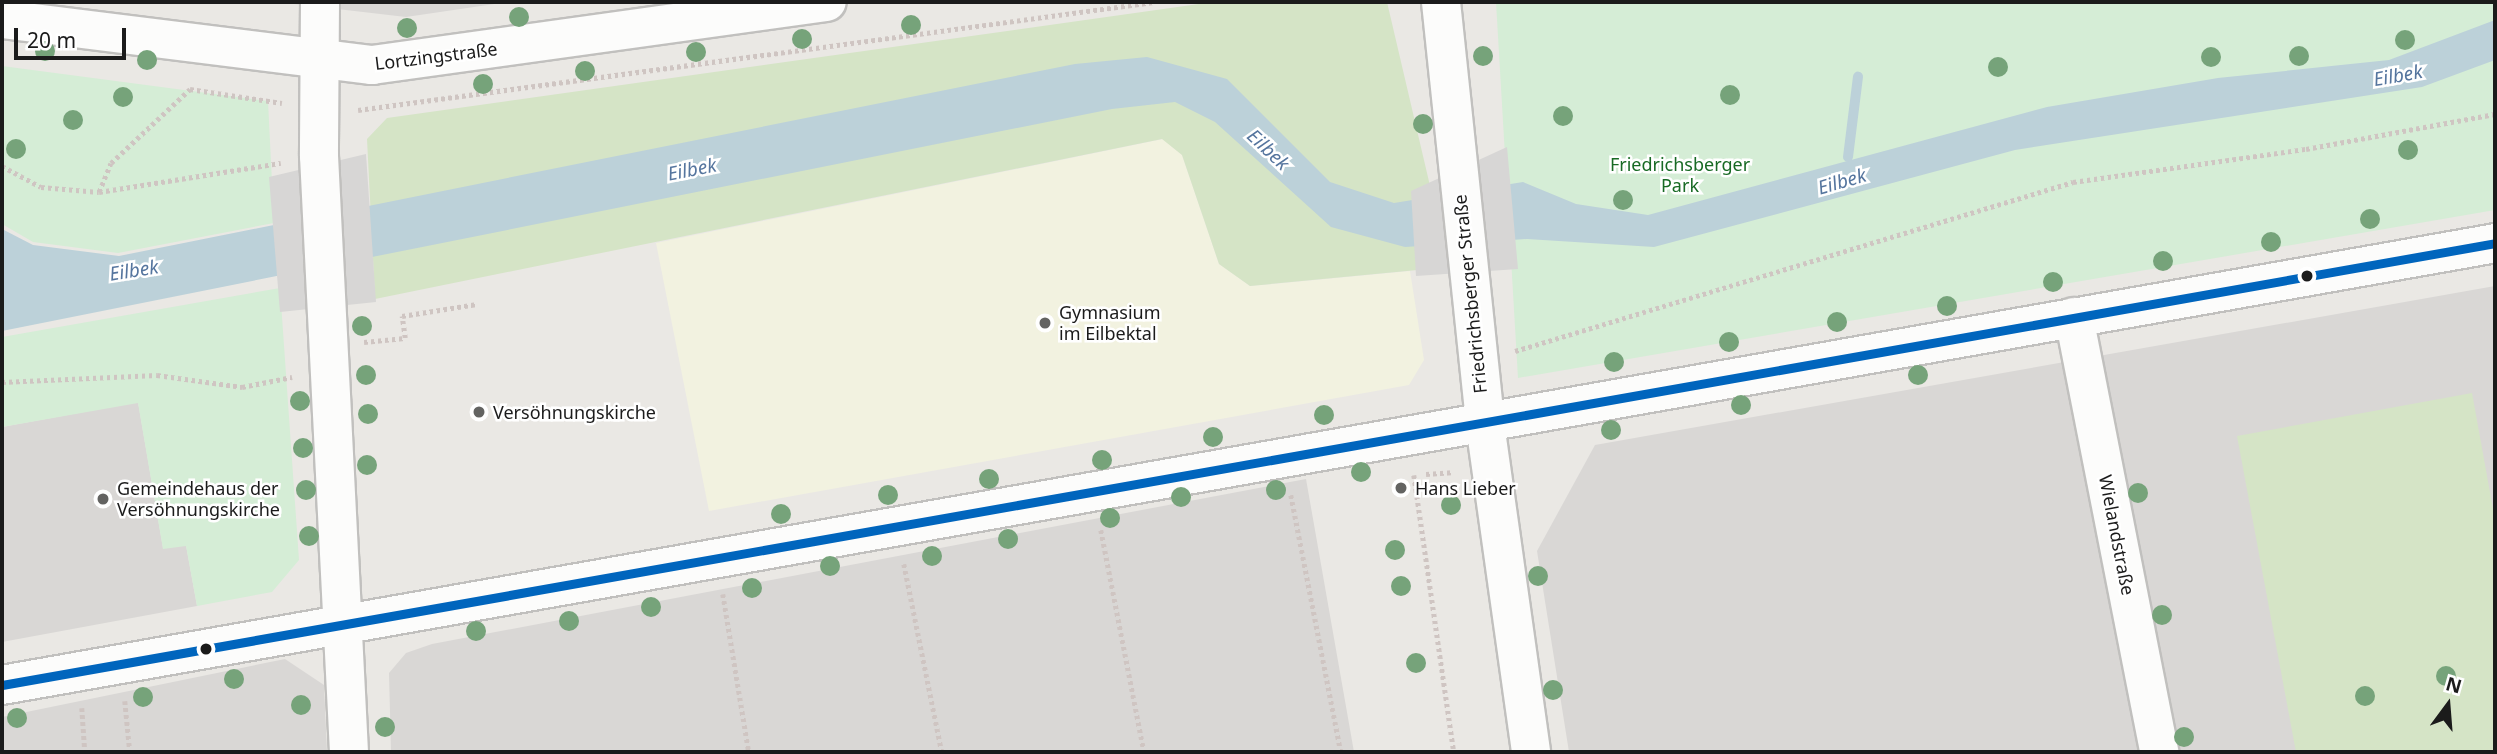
<!DOCTYPE html>
<meta charset="utf-8">
<style>
body{margin:0}
#map{position:relative;width:2497px;height:754px;overflow:hidden;background:#eae8e4;font-family:"Noto Sans",sans-serif}
div>[style]{position:absolute}
[style*='--x']{left:calc(var(--x)*1px);top:calc(var(--y)*1px);width:calc(var(--w)*1px);rotate:calc(var(--a)*1deg)}
.residential>*{inset:0;background:#d9d7d5}
.education>*{inset:0;background:#f2f2e0}
.grass>*{inset:0;background:#d5e4c6}
.park>*{inset:0;background:#d5edd6}
.water>*{inset:0;background:#bcd1d9}
.pier>*{inset:0;background:#d7d6d5}
.stream>*{height:10px;margin:-5px;padding:0 5px;transform-origin:5px;border-radius:5px;background:#bcd1d9}
.path>*{height:4.5px;margin-top:-2.25px;transform-origin:0;background:repeating-linear-gradient(90deg,#cfc5c2 0 3.5px,transparent 0 7px)}
.roads{filter:drop-shadow(2px 0 #c1c0be) drop-shadow(-2px 0 #c1c0be) drop-shadow(0 2px #c1c0be) drop-shadow(0 -2px #c1c0be)}
.minor>*{height:38px;margin:-19px;padding:0 19px;transform-origin:19px;border-radius:19px;background:#fcfcfb}
.bus-1>*{height:9px;margin:-4.5px;padding:0 4.5px;transform-origin:4.5px;border-radius:4.5px;background:#0065bd}
.trees>*{width:20px;height:20px;margin:-10px;border-radius:50%;background:#76a37a}
.dots>*{width:19px;height:19px;translate:-50% -50%;box-sizing:border-box;border:4px solid #fff;border-radius:50%}
span{translate:-50% -50%;white-space:nowrap;text-align:center;line-height:1.15;-webkit-text-stroke:5px #fff;paint-order:stroke}
.street-label{font-size:18px;color:#1b1b1b}
.park-label{font-size:18px;color:#186a24}
.poi-label{font-size:18px;color:#1b1b1b}
.left{translate:0 -50%;text-align:left}
.water-label{font-size:19px;color:#55759e;font-style:italic}
.frame{position:absolute;inset:0;border:4px solid #1b1b1b;pointer-events:none}
.north{position:absolute;left:2413px;top:670px;width:70px;height:70px;-webkit-text-stroke:5px #fff;paint-order:stroke;rotate:16deg;font-size:19px;font-weight:700;line-height:28px;text-align:center;color:#1b1b1b}
.north::after{content:'';display:block;margin:auto;width:24px;height:32px;background:#1b1b1b;clip-path:polygon(50% 0,100% 100%,50% 72%,0 100%)}
.scale{position:absolute;left:14px;top:28px;width:112px;height:32px;box-sizing:border-box;border:4px solid #1b1b1b;border-top:0;padding-left:9px;font-size:21px;line-height:24px;white-space:nowrap;color:#1b1b1b;-webkit-text-stroke:5px #fff;paint-order:stroke}
</style>
<div id="map">
<div class="residential">
<i style="clip-path:polygon(277px 2px,508px 2px,406px 17px)"></i>
<i style="clip-path:polygon(2495px 286px,2495px 752px,1569px 752px,1537px 551px,1595px 445px)"></i>
<i style="clip-path:polygon(138px 402px,163px 548px,186px 545px,197px 606px,2px 642px,2px 427px)"></i>
<i style="clip-path:polygon(1306px 479px,1354px 752px,391px 752px,389px 673px,406px 653px,432px 644px)"></i>
<i style="clip-path:polygon(285px 659px,324px 685px,327px 752px,2px 752px,2px 717px)"></i>
</div>
<div class="education">
<i style="clip-path:polygon(1163px 139px,1182px 155px,1219px 264px,1250px 286px,1410px 271px,1424px 360px,1409px 385px,709px 511px,656px 243px)"></i>
</div>
<div class="grass">
<i style="clip-path:polygon(1213px 2px,1387px 2px,1449px 267px,1250px 286px,1219px 264px,1182px 155px,1162px 139px,375px 299px,367px 139px,387px 118px)"></i>
<i style="clip-path:polygon(2472px 393px,2495px 520px,2495px 752px,2296px 752px,2237px 436px)"></i>
</div>
<div class="park">
<i style="clip-path:polygon(1496px 2px,2495px 2px,2495px 210px,1518px 378px)"></i>
<i style="clip-path:polygon(2px 66px,268px 101px,274px 223px,118px 253px,33px 242px,2px 224px)"></i>
<i style="clip-path:polygon(280px 288px,299px 560px,272px 592px,197px 606px,186px 546px,163px 549px,138px 403px,2px 427px,2px 337px)"></i>
</div>
<div class="water">
<i style="clip-path:polygon(2495px 20px,2495px 60px,2422px 87px,2015px 150px,1654px 247px,1527px 239px,1405px 247px,1331px 227px,1215px 122px,1175px 102px,1112px 109px,2px 331px,2px 229px,33px 245px,119px 256px,1075px 64px,1147px 57px,1227px 79px,1330px 182px,1394px 203px,1523px 182px,1576px 204px,1648px 215px,2047px 107px,2218px 78px,2389px 60px)"></i>
</div>
<div class="pier">
<i style="clip-path:polygon(1507px 147px,1518px 269px,1416px 276px,1411px 191px)"></i>
<i style="clip-path:polygon(366px 154px,376px 302px,280px 312px,269px 177px)"></i>
</div>
<div class="stream">
<i style="--x:1848;--y:157;--w:81;--a:-82.9"></i>
</div>
<div class="path">
<i style="--x:358;--y:110;--w:803;--a:-7.73"></i>
<i style="--x:2;--y:166;--w:44;--a:28.3"></i>
<i style="--x:41;--y:187;--w:58;--a:4.9"></i>
<i style="--x:99;--y:192;--w:31;--a:-68"></i>
<i style="--x:111;--y:163;--w:108;--a:-43.1"></i>
<i style="--x:190;--y:89;--w:93;--a:8.7"></i>
<i style="--x:99;--y:192;--w:184;--a:-9.1"></i>
<i style="--x:364;--y:342;--w:41;--a:-5.6"></i>
<i style="--x:405;--y:338;--w:22;--a:-98"></i>
<i style="--x:402;--y:316;--w:76;--a:-9.1"></i>
<i style="--x:1515;--y:351;--w:583;--a:-16.85"></i>
<i style="--x:2073;--y:182;--w:235;--a:-8.1"></i>
<i style="--x:2306;--y:149;--w:192;--a:-10.5"></i>
<i style="--x:2;--y:382;--w:155;--a:-2.6"></i>
<i style="--x:157;--y:375;--w:86;--a:8"></i>
<i style="--x:242;--y:387;--w:51;--a:-11.3"></i>
<i style="--x:1426;--y:474;--w:26;--a:-4"></i>
<i style="--x:1414;--y:475;--w:280;--a:81.8"></i>
<i style="--x:1291;--y:495;--w:262;--a:79"></i>
<i style="--x:1101;--y:530;--w:226;--a:79"></i>
<i style="--x:904;--y:564;--w:192;--a:78.6"></i>
<i style="--x:723;--y:594;--w:160;--a:80.7"></i>
<i style="--x:125;--y:701;--w:51;--a:84.4"></i>
<i style="--x:82;--y:708;--w:44;--a:86.1"></i>
</div>
<div class="roads">
<div class="minor">
<i style="--x:320;--y:2;--w:154;--a:90.4"></i>
<i style="--x:319;--y:156;--w:597;--a:87.12"></i>
<i style="--x:1441;--y:2;--w:424;--a:84"></i>
<i style="--x:1485;--y:424;--w:331;--a:82"></i>
<i style="--x:2;--y:19;--w:373;--a:7.1"></i>
<i style="--x:372;--y:65;--w:459;--a:-7.9"></i>
<i style="--x:2074;--y:317;--w:443;--a:78.9"></i>
<i style="--x:2;--y:685;--w:2532;--a:-10.05"></i>
</div>
</div>
<div class="bus-1">
<i style="--x:2;--y:685;--w:2532;--a:-10.05"></i>
</div>
<div class="trees">
<i style="left:519px;top:17px"></i>
<i style="left:911px;top:25px"></i>
<i style="left:407px;top:28px"></i>
<i style="left:802px;top:39px"></i>
<i style="left:2405px;top:40px"></i>
<i style="left:45px;top:51px"></i>
<i style="left:696px;top:52px"></i>
<i style="left:1483px;top:56px"></i>
<i style="left:2299px;top:56px"></i>
<i style="left:2211px;top:57px"></i>
<i style="left:147px;top:60px"></i>
<i style="left:1998px;top:67px"></i>
<i style="left:585px;top:71px"></i>
<i style="left:483px;top:84px"></i>
<i style="left:1730px;top:95px"></i>
<i style="left:123px;top:97px"></i>
<i style="left:1563px;top:116px"></i>
<i style="left:73px;top:120px"></i>
<i style="left:1423px;top:124px"></i>
<i style="left:16px;top:149px"></i>
<i style="left:2408px;top:150px"></i>
<i style="left:1623px;top:200px"></i>
<i style="left:2370px;top:219px"></i>
<i style="left:2271px;top:242px"></i>
<i style="left:2163px;top:261px"></i>
<i style="left:2053px;top:282px"></i>
<i style="left:1947px;top:306px"></i>
<i style="left:1837px;top:322px"></i>
<i style="left:362px;top:326px"></i>
<i style="left:1729px;top:342px"></i>
<i style="left:1614px;top:362px"></i>
<i style="left:366px;top:375px"></i>
<i style="left:1918px;top:375px"></i>
<i style="left:300px;top:401px"></i>
<i style="left:1741px;top:405px"></i>
<i style="left:368px;top:414px"></i>
<i style="left:1324px;top:415px"></i>
<i style="left:1611px;top:430px"></i>
<i style="left:1213px;top:437px"></i>
<i style="left:303px;top:448px"></i>
<i style="left:1102px;top:460px"></i>
<i style="left:367px;top:465px"></i>
<i style="left:1361px;top:472px"></i>
<i style="left:989px;top:479px"></i>
<i style="left:306px;top:490px"></i>
<i style="left:1276px;top:490px"></i>
<i style="left:2138px;top:493px"></i>
<i style="left:888px;top:495px"></i>
<i style="left:1181px;top:497px"></i>
<i style="left:1451px;top:505px"></i>
<i style="left:781px;top:514px"></i>
<i style="left:1110px;top:518px"></i>
<i style="left:309px;top:536px"></i>
<i style="left:1008px;top:539px"></i>
<i style="left:1395px;top:550px"></i>
<i style="left:932px;top:556px"></i>
<i style="left:830px;top:566px"></i>
<i style="left:1538px;top:576px"></i>
<i style="left:1401px;top:586px"></i>
<i style="left:752px;top:588px"></i>
<i style="left:651px;top:607px"></i>
<i style="left:2162px;top:615px"></i>
<i style="left:569px;top:621px"></i>
<i style="left:476px;top:631px"></i>
<i style="left:1416px;top:663px"></i>
<i style="left:2446px;top:676px"></i>
<i style="left:234px;top:679px"></i>
<i style="left:1553px;top:690px"></i>
<i style="left:2365px;top:696px"></i>
<i style="left:143px;top:697px"></i>
<i style="left:301px;top:705px"></i>
<i style="left:17px;top:718px"></i>
<i style="left:385px;top:727px"></i>
<i style="left:2184px;top:737px"></i>
</div>
<div class="dots">
<i style="left:2307px;top:276px;background:#1b1b1b"></i>
<i style="left:1045px;top:323px;background:#636361"></i>
<i style="left:479px;top:412px;background:#636361"></i>
<i style="left:1401px;top:488px;background:#636361"></i>
<i style="left:103px;top:499px;background:#636361"></i>
<i style="left:206px;top:649px;background:#1b1b1b"></i>
</div>
<div class="street-label">
<span style="left:436px;top:56px;rotate:-7deg">Lortzingstraße</span>
<span style="left:1470px;top:294px;rotate:-96deg">Friedrichsberger Straße</span>
<span style="left:2117px;top:535px;rotate:79deg">Wielandstraße</span>
</div>
<div class="park-label">
<span style="left:1680px;top:175px">Friedrichsberger<br>Park</span>
</div>
<div class="poi-label">
<span class="left" style="left:1059px;top:323px">Gymnasium<br>im Eilbektal</span>
<span class="left" style="left:493px;top:412px">Versöhnungskirche</span>
<span class="left" style="left:1415px;top:488px">Hans Lieber</span>
<span class="left" style="left:117px;top:499px">Gemeindehaus der<br>Versöhnungskirche</span>
</div>
<div class="water-label">
<span style="left:2398px;top:76px;rotate:-10deg">Eilbek</span>
<span style="left:1268px;top:150px;rotate:43deg">Eilbek</span>
<span style="left:692px;top:170px;rotate:-11deg">Eilbek</span>
<span style="left:1842px;top:182px;rotate:-16deg">Eilbek</span>
<span style="left:134px;top:271px;rotate:-9deg">Eilbek</span>
</div>
<div class="frame"></div>
<div class="north">N</div>
<div class="scale">20 m</div>
</div>
